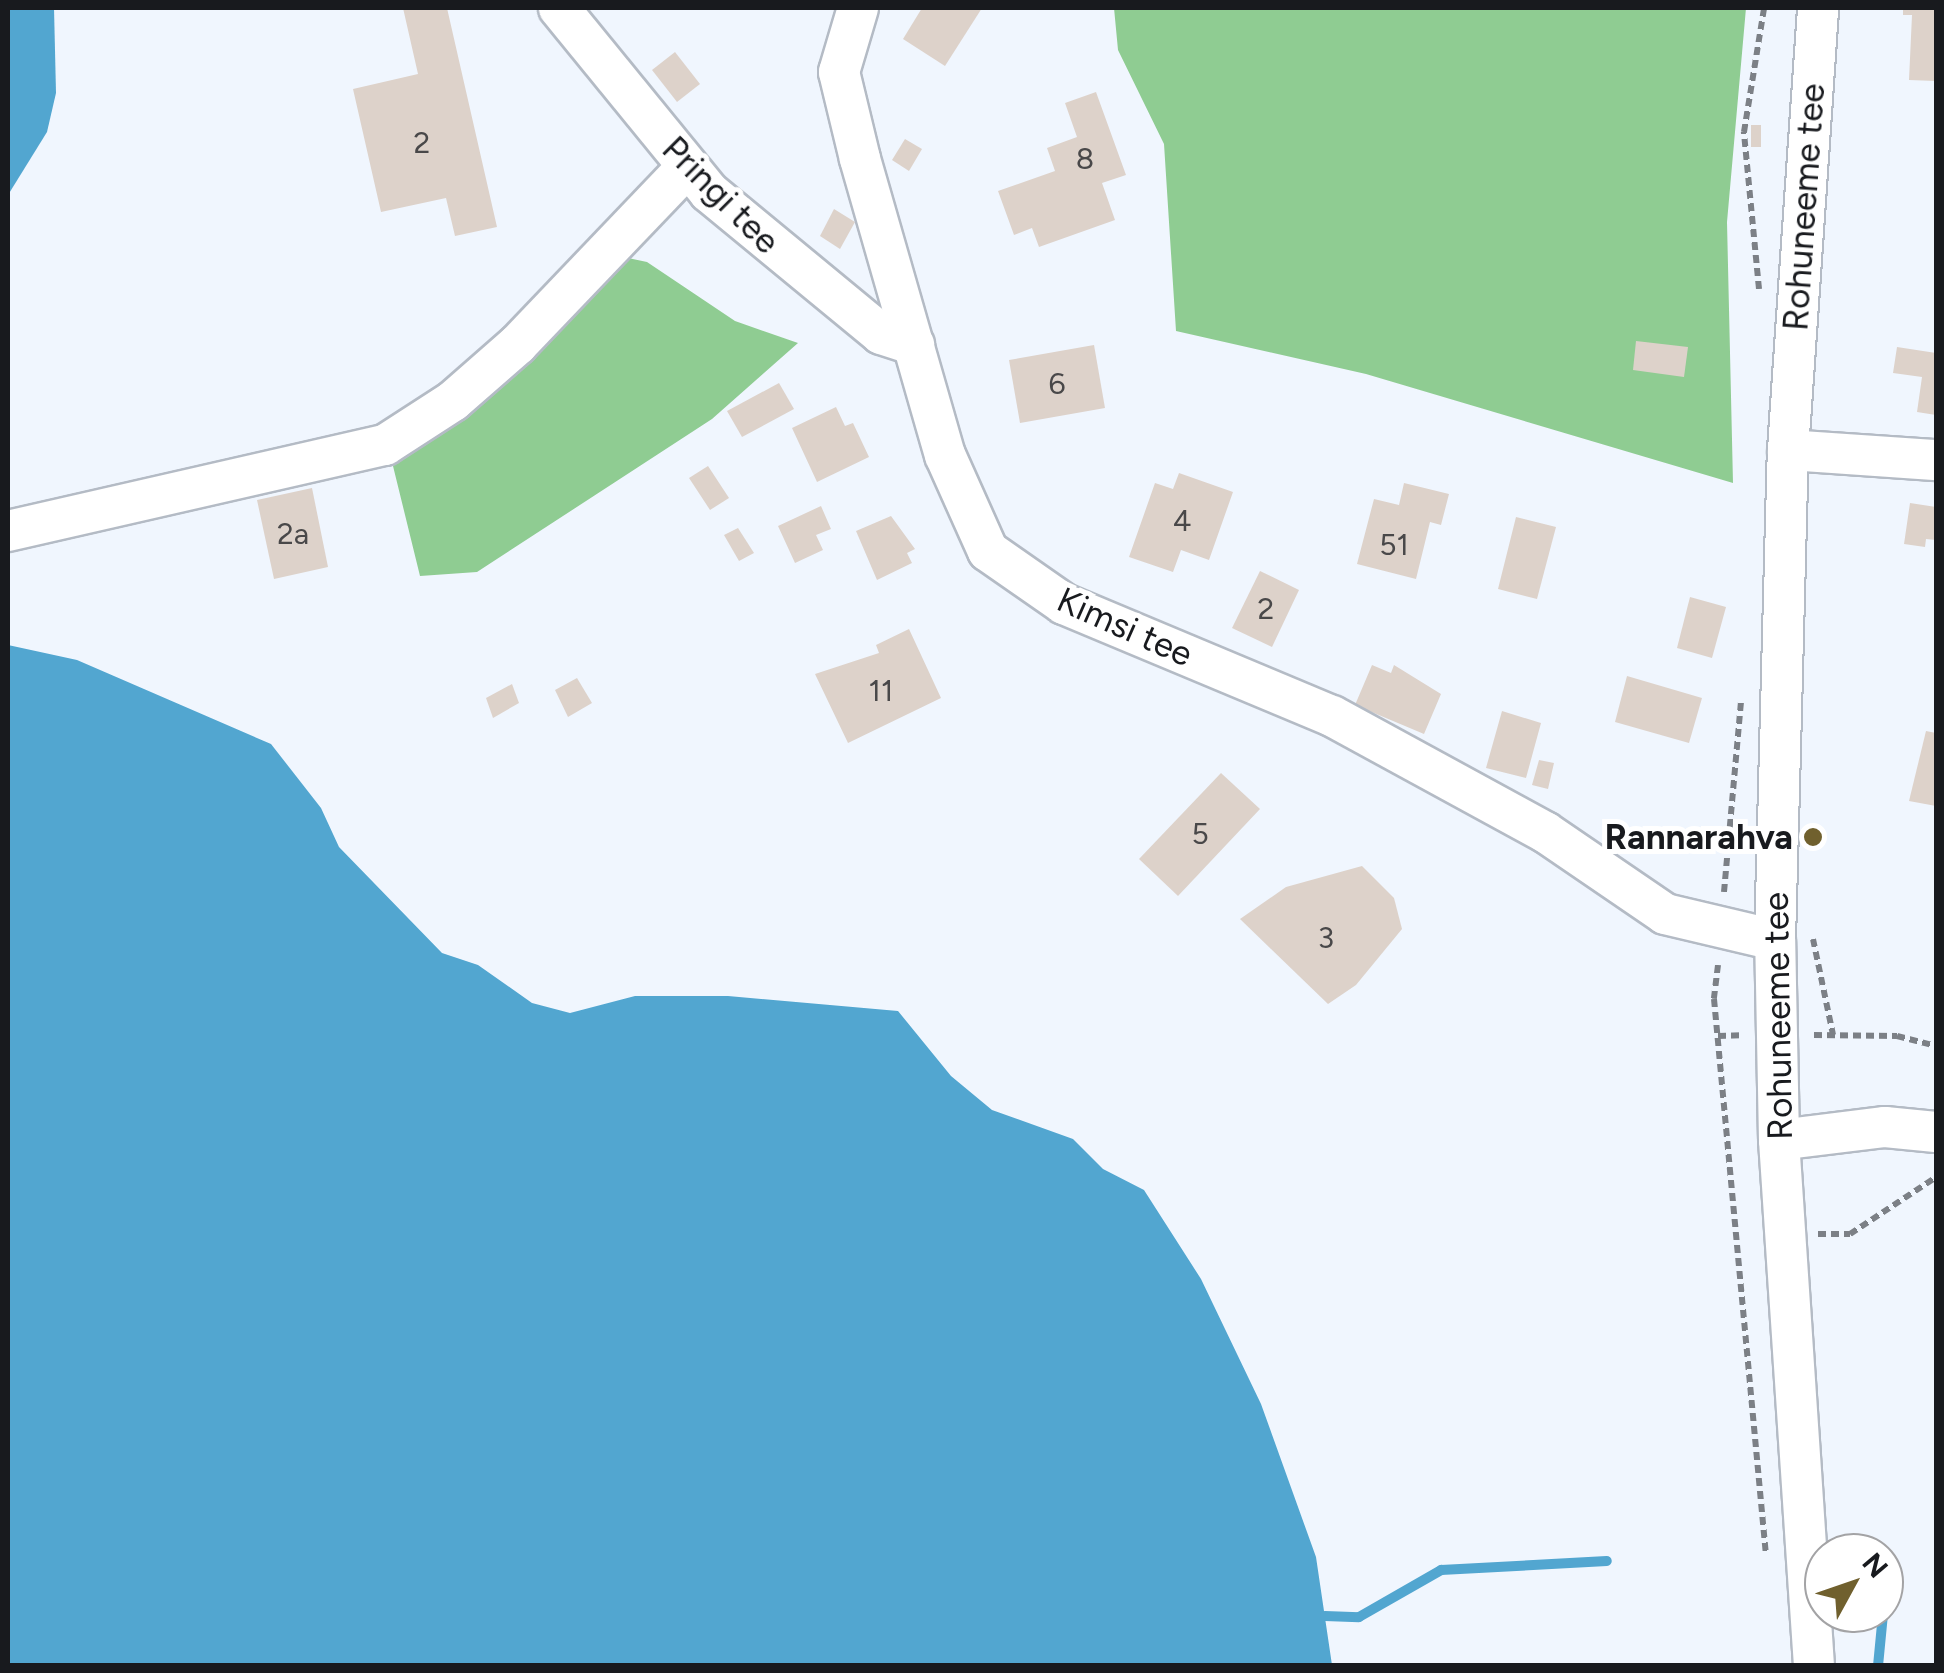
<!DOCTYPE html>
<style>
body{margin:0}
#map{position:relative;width:1944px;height:1673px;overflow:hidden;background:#f0f6fe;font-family:Figtree,sans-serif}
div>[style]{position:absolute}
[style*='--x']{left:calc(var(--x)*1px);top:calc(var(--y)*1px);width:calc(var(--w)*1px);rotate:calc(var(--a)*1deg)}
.forest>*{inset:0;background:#8fcc92}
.water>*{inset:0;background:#52a6d0}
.stream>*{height:10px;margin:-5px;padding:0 5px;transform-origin:5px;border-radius:5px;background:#52a6d0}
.building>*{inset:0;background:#ddd2ca}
.path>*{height:6px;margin-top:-3px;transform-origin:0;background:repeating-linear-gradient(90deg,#7c8086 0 8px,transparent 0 13px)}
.roads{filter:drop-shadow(2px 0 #b4bbc5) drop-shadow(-2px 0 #b4bbc5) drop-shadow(0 2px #b4bbc5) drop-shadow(0 -2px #b4bbc5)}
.minor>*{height:40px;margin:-20px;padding:0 20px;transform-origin:20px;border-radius:20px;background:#fff}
.dots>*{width:28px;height:28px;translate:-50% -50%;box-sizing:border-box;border:5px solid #fff;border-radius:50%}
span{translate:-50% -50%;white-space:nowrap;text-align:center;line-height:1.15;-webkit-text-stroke:10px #fff;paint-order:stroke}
.number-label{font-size:30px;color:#494849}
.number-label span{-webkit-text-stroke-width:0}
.street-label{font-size:35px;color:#181a1e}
.poi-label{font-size:35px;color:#181a1e;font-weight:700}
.right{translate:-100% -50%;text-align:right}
.frame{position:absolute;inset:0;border:10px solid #181a1e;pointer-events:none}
.north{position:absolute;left:1804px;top:1533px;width:100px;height:100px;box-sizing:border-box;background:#fff;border:2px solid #a3a3a5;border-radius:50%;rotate:50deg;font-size:28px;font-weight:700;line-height:40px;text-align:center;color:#181a1e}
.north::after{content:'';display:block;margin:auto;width:35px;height:45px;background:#70602e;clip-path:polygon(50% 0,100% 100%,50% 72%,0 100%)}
</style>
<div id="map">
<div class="forest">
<i style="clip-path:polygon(1114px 8px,1746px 8px,1727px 222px,1733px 483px,1366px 374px,1176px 331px,1164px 144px,1118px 50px)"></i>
<i style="clip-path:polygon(628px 258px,647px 262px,735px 321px,798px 343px,712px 419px,477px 572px,420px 576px,393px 466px)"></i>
</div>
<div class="water">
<i style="clip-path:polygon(8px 8px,54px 8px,56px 93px,47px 132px,8px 195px)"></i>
<i style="clip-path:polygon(8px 645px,77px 660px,271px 744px,321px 808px,339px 847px,442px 953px,478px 965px,532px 1003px,570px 1013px,635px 996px,728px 996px,898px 1011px,951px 1076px,992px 1110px,1073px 1139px,1103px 1169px,1144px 1190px,1201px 1279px,1261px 1404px,1316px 1557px,1332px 1665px,8px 1665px)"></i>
</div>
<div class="stream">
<i style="--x:1325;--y:1616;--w:34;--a:2"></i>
<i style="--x:1359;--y:1617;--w:95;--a:-29.8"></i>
<i style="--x:1441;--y:1570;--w:166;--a:-3.1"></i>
<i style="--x:1878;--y:1666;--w:62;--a:-84.5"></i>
</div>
<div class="building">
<i style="clip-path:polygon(403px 8px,447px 8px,497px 227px,455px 236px,446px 198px,381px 212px,353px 89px,418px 74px)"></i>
<i style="clip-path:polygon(922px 8px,982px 8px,945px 66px,903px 39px)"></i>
<i style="clip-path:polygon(1903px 8px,1936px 8px,1936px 81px,1909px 80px,1912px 15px,1903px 15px)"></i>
<i style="clip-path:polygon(675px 52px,700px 84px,677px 102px,652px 70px)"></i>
<i style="clip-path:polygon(1096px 92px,1126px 175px,1102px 183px,1115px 220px,1039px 247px,1032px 228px,1014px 235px,998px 191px,1055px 171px,1047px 148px,1077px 137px,1065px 103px)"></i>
<i style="clip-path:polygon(1751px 125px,1761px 125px,1761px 147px,1751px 147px)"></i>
<i style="clip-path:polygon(905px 139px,922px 149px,909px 171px,892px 160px)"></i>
<i style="clip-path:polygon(834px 209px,855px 222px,840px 249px,820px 236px)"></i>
<i style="clip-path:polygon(1636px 341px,1688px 347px,1684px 377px,1633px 370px)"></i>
<i style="clip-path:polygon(1094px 345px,1105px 408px,1020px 423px,1009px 360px)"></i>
<i style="clip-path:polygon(1897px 347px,1936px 353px,1936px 415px,1917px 412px,1922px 377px,1893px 373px)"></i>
<i style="clip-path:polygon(779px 383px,794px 409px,742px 437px,727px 411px)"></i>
<i style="clip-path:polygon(836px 407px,845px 426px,853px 423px,869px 457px,817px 482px,792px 428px)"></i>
<i style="clip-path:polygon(708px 466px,729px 498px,710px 510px,689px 478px)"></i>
<i style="clip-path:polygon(1179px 473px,1233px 492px,1209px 560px,1181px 550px,1173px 572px,1129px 557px,1155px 483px,1173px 489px)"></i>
<i style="clip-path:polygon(1404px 483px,1449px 494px,1441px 525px,1430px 522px,1416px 579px,1357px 564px,1374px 499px,1399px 505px)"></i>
<i style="clip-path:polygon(312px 488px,328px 567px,274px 579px,257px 500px)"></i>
<i style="clip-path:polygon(1910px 503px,1936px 507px,1936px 540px,1926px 539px,1925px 547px,1904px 544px)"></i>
<i style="clip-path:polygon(821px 506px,831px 529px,816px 535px,823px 550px,795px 563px,778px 526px)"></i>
<i style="clip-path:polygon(891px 516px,915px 549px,907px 553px,912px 563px,877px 580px,856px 531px)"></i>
<i style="clip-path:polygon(1516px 517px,1556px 527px,1537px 599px,1498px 589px)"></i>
<i style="clip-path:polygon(738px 528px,754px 553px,739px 561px,724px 535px)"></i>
<i style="clip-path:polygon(1260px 571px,1299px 590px,1272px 647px,1232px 628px)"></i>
<i style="clip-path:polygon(1690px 597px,1726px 607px,1712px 658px,1677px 648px)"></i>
<i style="clip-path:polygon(909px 629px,941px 698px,848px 743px,815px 674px,879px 653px,876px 645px)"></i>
<i style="clip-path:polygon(1372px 665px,1391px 673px,1394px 665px,1441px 694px,1424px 734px,1355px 705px)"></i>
<i style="clip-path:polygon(1627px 676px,1702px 698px,1689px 743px,1615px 722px)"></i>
<i style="clip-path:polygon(577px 678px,592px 703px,568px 717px,555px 690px)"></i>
<i style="clip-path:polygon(512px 684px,519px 703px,493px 718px,486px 698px)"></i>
<i style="clip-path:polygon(1502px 711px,1541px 723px,1526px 778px,1486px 768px)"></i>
<i style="clip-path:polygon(1926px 731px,1936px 733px,1936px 806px,1909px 801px)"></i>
<i style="clip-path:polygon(1539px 760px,1554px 763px,1548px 789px,1532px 785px)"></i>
<i style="clip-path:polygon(1221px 773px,1260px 809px,1178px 896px,1139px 859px)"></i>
<i style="clip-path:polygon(1362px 866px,1394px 898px,1402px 929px,1356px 985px,1328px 1004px,1240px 919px,1286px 887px)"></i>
</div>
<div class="path">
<i style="--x:1759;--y:289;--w:158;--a:-95.5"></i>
<i style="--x:1744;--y:132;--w:126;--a:-80.8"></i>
<i style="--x:1724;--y:892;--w:192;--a:-84.9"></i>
<i style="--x:1813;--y:939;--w:98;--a:78.2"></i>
<i style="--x:1718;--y:965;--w:34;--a:97"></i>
<i style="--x:1714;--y:999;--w:558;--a:84.66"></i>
<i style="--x:1814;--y:1035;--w:83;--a:0.7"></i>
<i style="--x:1897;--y:1036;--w:40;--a:14.4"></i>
<i style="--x:1718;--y:1036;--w:23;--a:-2"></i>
<i style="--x:1818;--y:1234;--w:32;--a:0"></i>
<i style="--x:1850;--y:1234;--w:103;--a:-33.5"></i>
</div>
<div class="roads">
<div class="minor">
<i style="--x:559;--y:8;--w:237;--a:50.8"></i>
<i style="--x:709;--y:192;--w:223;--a:39.5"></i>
<i style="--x:881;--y:334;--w:35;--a:18"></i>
<i style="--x:858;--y:8;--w:67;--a:106.5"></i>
<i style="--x:839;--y:72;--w:89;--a:76.4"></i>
<i style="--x:860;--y:159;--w:308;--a:74"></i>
<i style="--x:945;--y:455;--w:105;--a:65.9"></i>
<i style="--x:988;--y:551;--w:93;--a:34.9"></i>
<i style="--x:1064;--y:604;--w:290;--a:22.7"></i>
<i style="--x:1332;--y:716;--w:243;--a:28.6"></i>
<i style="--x:1545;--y:832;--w:145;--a:34.3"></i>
<i style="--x:1665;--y:914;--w:113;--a:13.3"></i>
<i style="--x:1788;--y:450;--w:148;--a:3.9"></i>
<i style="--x:8;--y:531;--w:387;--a:-12.9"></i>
<i style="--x:385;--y:445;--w:81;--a:-32.9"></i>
<i style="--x:453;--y:401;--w:86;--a:-41.2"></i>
<i style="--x:518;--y:344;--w:243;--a:-46.3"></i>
<i style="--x:1779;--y:1140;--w:107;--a:-7"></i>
<i style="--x:1885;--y:1127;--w:51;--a:5.6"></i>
<i style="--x:1814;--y:1666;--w:527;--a:-93.81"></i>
<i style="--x:1779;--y:1140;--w:200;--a:-91.1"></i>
<i style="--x:1775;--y:940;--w:490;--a:-88.5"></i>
<i style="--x:1788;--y:450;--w:443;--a:-86.1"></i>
</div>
</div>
<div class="dots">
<i style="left:1813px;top:837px;background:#70602e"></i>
</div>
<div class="number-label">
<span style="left:422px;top:143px">2</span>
<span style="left:1085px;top:159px">8</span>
<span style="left:1057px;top:384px">6</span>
<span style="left:1182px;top:521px">4</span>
<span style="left:293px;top:534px">2a</span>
<span style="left:1394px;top:545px">51</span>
<span style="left:1266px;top:609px">2</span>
<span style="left:881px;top:691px">11</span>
<span style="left:1200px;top:834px">5</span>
<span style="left:1326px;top:938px">3</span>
</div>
<div class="street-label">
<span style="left:721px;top:195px;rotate:45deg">Pringi tee</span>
<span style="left:1804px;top:207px;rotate:-86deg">Rohuneeme tee</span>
<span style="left:1125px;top:627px;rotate:24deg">Kimsi tee</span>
<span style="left:1778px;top:1016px;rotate:-91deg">Rohuneeme tee</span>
</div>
<div class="poi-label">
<span class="right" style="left:1793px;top:837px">Rannarahva</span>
</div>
<div class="frame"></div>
<div class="north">N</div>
</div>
